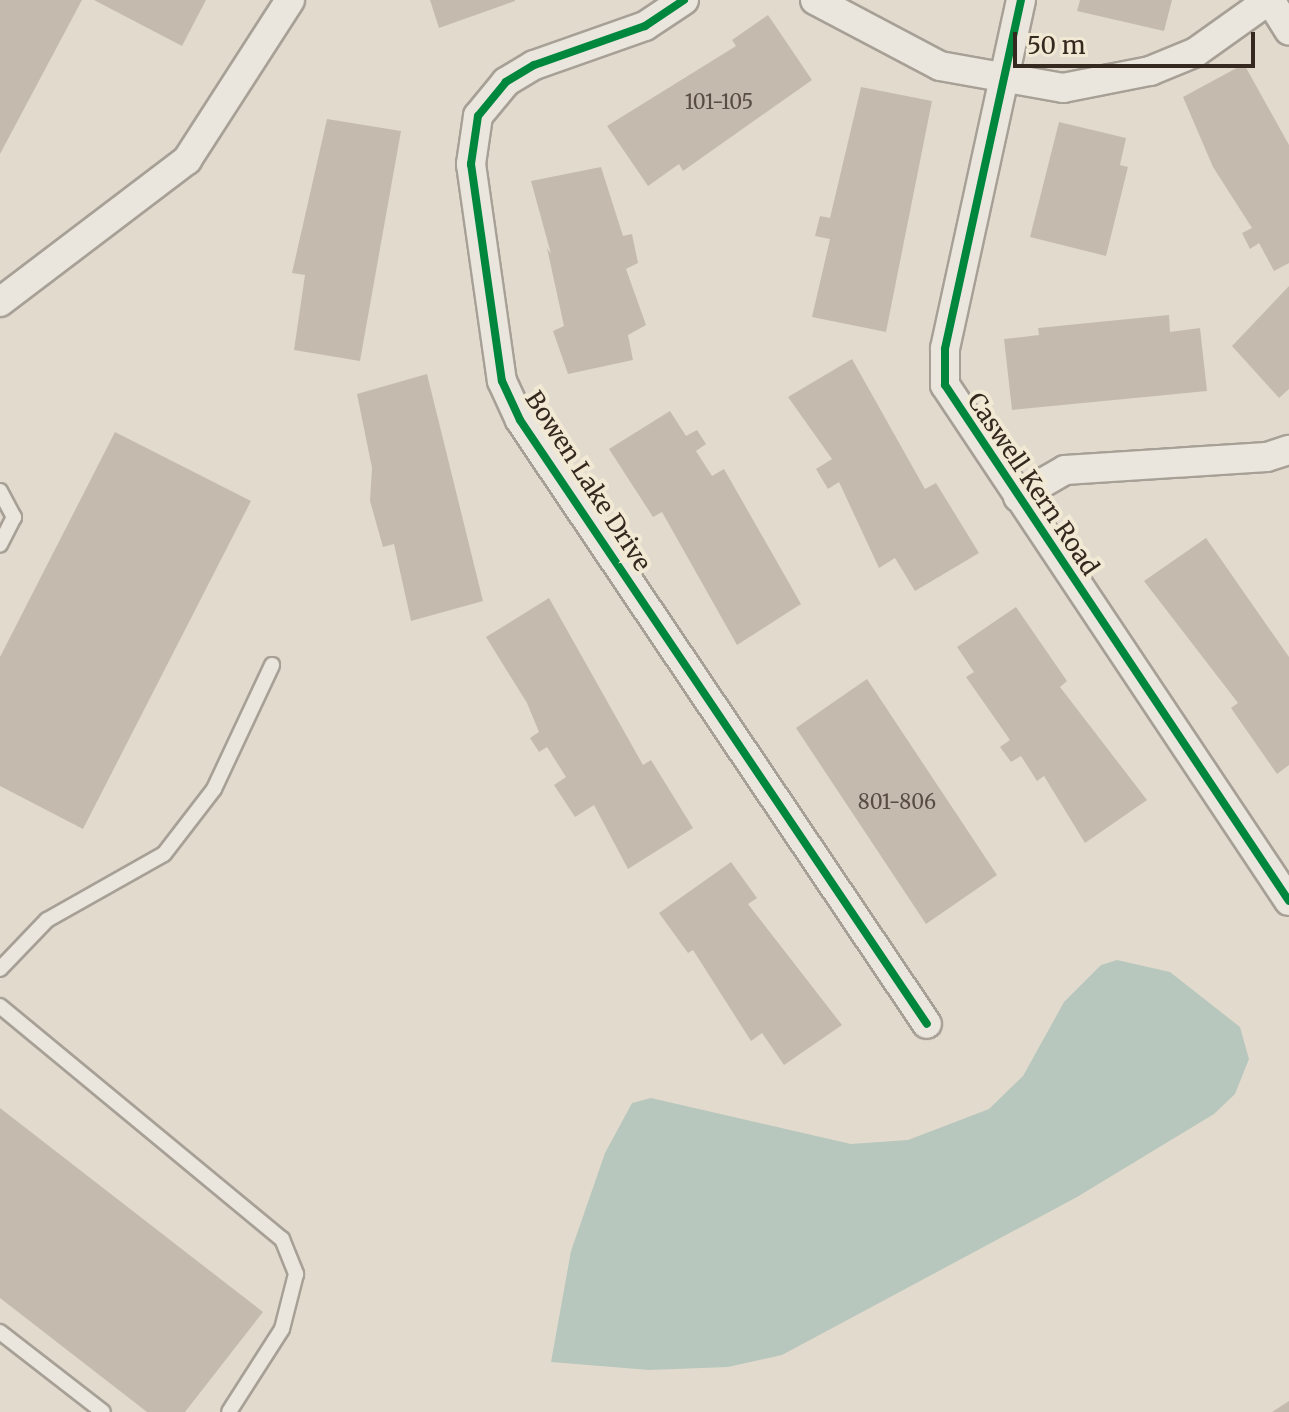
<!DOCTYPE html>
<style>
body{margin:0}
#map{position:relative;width:1289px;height:1412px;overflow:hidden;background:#e2dbcd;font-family:Merriweather,serif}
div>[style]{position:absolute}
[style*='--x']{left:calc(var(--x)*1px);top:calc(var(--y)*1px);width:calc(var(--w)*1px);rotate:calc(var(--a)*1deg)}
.water>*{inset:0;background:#b8c7bd}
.building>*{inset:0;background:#c5baae}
.roads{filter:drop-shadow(2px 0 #a7a096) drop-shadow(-2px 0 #a7a096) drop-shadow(0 2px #a7a096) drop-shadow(0 -2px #a7a096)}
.service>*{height:14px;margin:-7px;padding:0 7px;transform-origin:7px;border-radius:7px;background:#eae6de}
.minor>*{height:28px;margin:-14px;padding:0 14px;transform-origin:14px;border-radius:14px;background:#eae6de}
.cycleway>*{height:8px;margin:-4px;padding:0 4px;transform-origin:4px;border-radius:4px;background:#00873e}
span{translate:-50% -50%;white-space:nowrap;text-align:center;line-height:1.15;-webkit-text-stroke:8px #f2e9d4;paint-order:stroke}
.number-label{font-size:20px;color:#594d43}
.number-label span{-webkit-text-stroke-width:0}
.street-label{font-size:24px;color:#35291f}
.scale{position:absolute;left:1013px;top:32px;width:242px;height:36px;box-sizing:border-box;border:4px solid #35291f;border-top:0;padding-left:10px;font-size:24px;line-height:28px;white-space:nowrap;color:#35291f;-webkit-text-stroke:6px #f2e9d4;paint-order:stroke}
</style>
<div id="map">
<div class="water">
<i style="clip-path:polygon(1117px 960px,1170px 972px,1240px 1027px,1249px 1059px,1235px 1094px,1214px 1114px,1077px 1197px,782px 1355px,728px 1367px,649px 1370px,551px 1362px,571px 1251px,605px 1153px,632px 1103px,651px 1098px,851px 1144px,908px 1140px,989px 1109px,1023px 1076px,1064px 1002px,1101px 965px)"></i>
</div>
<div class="building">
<i style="clip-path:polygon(0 0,82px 0,0 154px)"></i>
<i style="clip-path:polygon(94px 0,206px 0,182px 46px)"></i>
<i style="clip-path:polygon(430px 0,515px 0,515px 1px,439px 28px)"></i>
<i style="clip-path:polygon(1080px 0,1172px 0,1164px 31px,1077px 11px)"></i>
<i style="clip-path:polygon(768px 15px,812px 80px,683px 171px,679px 164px,648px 186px,607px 126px,736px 46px,732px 40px)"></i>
<i style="clip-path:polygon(1244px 64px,1289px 145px,1289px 263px,1274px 271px,1259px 243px,1250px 249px,1242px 233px,1252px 228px,1213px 167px,1183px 97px)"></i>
<i style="clip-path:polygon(861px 87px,932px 101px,886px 332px,812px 317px,830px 239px,815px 236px,820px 216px,830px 218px)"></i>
<i style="clip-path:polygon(327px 119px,401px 131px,360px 361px,294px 350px,305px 275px,292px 273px)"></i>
<i style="clip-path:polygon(1059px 122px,1126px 138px,1120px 165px,1128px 167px,1106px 256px,1030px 237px)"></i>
<i style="clip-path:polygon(601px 167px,623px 236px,632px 234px,638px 263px,626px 269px,646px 325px,628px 335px,633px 360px,568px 374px,553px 331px,564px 326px,547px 248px,551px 254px,531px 181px)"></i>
<i style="clip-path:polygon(1289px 286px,1289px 389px,1279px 398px,1232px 346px)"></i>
<i style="clip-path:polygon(1169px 315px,1170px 332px,1200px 328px,1207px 391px,1012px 410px,1004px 339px,1039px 335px,1038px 328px)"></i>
<i style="clip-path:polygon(852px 359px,925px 489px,936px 483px,979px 553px,915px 591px,895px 558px,879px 568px,839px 482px,828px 489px,816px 469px,832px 459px,788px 397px)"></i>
<i style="clip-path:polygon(427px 374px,483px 601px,411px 621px,394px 544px,383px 547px,370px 501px,372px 468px,357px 394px)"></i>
<i style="clip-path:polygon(670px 411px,686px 436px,697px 430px,706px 444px,696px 451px,712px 476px,724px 469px,801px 604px,737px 645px,662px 512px,653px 517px,609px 449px)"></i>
<i style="clip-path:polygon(115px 432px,251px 501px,83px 829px,0 786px,0 657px)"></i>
<i style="clip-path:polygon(1206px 538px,1289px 657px,1289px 765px,1277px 774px,1231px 708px,1238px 703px,1144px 581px)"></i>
<i style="clip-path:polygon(549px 598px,643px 765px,651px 760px,693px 828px,628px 869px,594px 805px,575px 817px,554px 785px,566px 777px,547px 747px,539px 752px,530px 738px,539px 732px,527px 703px,486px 637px)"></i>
<i style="clip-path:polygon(1016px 607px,1067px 681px,1060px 687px,1147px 800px,1085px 843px,1044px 776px,1037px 781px,1021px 756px,1011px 762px,1000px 747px,1010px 740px,966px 677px,974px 672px,957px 647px)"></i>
<i style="clip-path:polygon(867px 679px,997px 875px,926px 924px,796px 728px)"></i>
<i style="clip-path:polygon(731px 862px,757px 898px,748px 904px,842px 1025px,784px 1065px,762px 1033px,751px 1041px,693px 950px,688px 953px,659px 913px)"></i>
<i style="clip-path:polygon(0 1108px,263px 1312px,185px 1412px,147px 1412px,0 1298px)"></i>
<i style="clip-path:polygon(1289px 1401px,1289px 1412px,1272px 1412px)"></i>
</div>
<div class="roads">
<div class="service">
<i style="--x:0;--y:491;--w:30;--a:62"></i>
<i style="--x:14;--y:517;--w:31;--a:117"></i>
<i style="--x:0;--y:969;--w:68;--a:-46.2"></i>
<i style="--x:47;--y:920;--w:134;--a:-29.4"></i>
<i style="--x:164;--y:854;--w:82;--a:-52.4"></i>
<i style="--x:214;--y:789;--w:137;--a:-64.9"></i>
<i style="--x:0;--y:1006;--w:366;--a:39.6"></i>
<i style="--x:282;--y:1239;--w:38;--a:68"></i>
<i style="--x:296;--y:1274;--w:57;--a:104.3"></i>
<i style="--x:282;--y:1329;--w:98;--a:122.6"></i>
<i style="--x:0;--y:1332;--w:130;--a:37.8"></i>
</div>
<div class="minor">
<i style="--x:684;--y:0;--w:47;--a:146.3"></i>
<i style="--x:645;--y:26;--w:118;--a:160.6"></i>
<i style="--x:534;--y:65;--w:33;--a:149"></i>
<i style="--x:506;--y:82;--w:44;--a:129.5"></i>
<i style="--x:478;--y:116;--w:49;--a:98.3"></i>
<i style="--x:471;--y:164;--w:219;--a:81.9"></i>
<i style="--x:502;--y:381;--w:43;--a:65.2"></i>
<i style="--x:520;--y:420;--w:728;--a:56.03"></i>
<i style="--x:815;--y:0;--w:141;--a:27.8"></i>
<i style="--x:940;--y:66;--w:125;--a:10.1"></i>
<i style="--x:1063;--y:88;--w:89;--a:-11.1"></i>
<i style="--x:1150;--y:71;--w:50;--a:-22.4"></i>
<i style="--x:1196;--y:52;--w:90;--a:-35.5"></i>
<i style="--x:1021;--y:0;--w:357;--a:102.3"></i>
<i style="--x:945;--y:349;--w:36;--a:90"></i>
<i style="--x:945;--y:385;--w:620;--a:56.31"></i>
<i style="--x:1270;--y:0;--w:36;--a:58"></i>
<i style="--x:0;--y:302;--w:235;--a:-37.2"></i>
<i style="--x:187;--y:160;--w:190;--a:-57.2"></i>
<i style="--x:1018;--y:497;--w:54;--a:-29.9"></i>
<i style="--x:1065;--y:470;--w:202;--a:-3.7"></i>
<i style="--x:1267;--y:457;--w:23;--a:-18"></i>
</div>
</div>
<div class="cycleway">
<i style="--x:684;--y:0;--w:47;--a:146.3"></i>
<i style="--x:645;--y:26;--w:118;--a:160.6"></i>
<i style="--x:534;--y:65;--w:33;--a:149"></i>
<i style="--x:506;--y:82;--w:44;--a:129.5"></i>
<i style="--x:478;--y:116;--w:49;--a:98.3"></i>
<i style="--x:471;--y:164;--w:219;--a:81.9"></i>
<i style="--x:502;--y:381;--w:43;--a:65.2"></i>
<i style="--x:520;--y:420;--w:728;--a:56.03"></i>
<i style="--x:1021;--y:0;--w:357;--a:102.3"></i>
<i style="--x:945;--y:349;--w:36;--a:90"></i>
<i style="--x:945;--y:385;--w:620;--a:56.31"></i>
</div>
<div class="number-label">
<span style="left:719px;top:101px">101-105</span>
<span style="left:897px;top:801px">801-806</span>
</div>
<div class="street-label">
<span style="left:588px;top:481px;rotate:57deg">Bowen Lake Drive</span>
<span style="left:1033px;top:484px;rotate:56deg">Caswell Kern Road</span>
</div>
<div class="scale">50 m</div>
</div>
